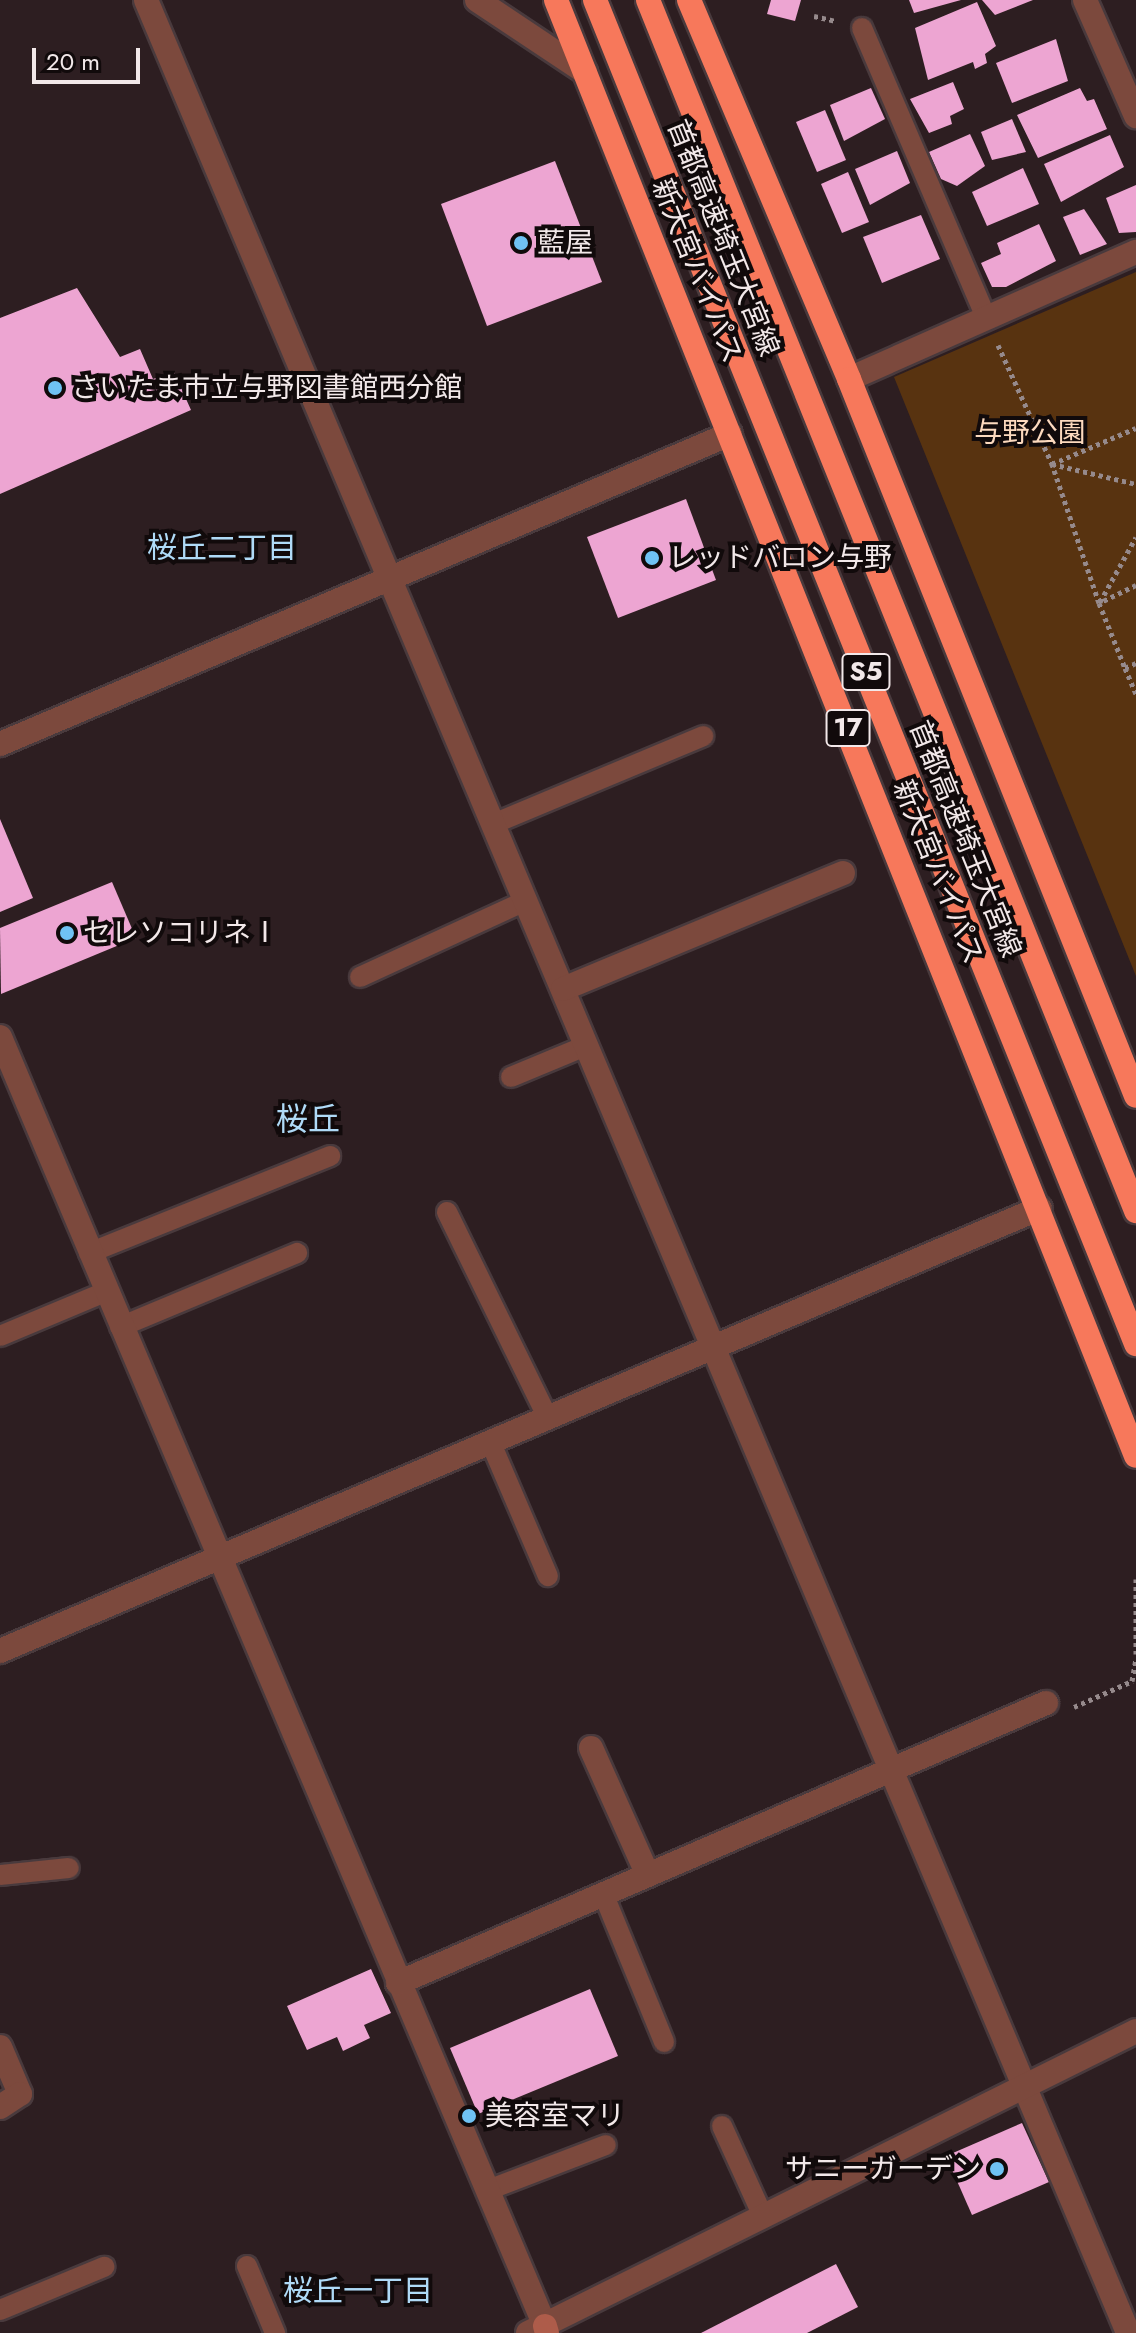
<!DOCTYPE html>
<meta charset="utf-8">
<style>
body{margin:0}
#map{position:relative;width:1136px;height:2333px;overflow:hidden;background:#2d1e21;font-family:Jost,"Noto Sans JP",sans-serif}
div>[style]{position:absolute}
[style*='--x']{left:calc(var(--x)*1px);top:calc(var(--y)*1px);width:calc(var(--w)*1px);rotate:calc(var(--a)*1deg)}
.green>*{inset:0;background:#583310}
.building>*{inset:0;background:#eda5d2}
.path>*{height:5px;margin-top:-2.5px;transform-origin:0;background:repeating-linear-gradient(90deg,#968a8c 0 4px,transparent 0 8px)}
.roads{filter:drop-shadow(2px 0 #493a3d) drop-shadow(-2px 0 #493a3d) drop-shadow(0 2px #493a3d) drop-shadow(0 -2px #493a3d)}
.lane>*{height:20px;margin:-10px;padding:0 10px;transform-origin:10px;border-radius:10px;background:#7c493d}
.street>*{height:24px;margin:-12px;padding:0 12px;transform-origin:12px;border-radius:12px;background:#7c493d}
.secondary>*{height:24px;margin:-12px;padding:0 12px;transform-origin:12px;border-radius:12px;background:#ae5c4a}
.highway>*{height:24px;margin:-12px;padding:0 12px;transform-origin:12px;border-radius:12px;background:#f7785b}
.dots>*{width:22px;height:22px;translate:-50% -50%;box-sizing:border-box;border:4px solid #110a0b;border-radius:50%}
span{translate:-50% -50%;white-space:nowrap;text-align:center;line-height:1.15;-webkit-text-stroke:8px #110a0b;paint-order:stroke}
.shield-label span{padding:2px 6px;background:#110a0b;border:2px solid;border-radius:6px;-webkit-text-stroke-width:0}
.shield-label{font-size:26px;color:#f2e8e9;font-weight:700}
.street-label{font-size:28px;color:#f2e8e9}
.poi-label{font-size:28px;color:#f2e8e9}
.left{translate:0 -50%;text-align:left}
.right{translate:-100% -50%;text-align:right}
.park-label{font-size:28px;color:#fcd9be}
.neighbourhood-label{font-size:30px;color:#afdaf7}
.quarter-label{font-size:32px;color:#afdaf7}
.scale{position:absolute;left:32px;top:48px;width:108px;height:36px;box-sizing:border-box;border:4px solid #f2e8e9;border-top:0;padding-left:10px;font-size:24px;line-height:28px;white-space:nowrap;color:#f2e8e9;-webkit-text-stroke:6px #110a0b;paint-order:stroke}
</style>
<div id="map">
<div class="green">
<i style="clip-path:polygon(1136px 272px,1136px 976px,894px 377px)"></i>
</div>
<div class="building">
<i style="clip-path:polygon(771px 0,801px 0,795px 21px,767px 14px)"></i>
<i style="clip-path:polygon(909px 0,961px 0,914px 13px)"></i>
<i style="clip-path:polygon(982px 0,1033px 0,995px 15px)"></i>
<i style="clip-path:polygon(977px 2px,996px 46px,985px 54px,987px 63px,975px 69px,973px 62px,928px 80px,915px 28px)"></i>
<i style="clip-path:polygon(1056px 39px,1068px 81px,1012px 103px,996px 63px)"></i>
<i style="clip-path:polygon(953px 82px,964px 109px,950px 116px,952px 124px,929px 133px,910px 99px)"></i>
<i style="clip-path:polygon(871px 88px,885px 119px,844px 141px,830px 105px)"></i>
<i style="clip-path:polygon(1080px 88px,1087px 101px,1094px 99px,1107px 129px,1038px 158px,1017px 115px)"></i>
<i style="clip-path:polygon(825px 110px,846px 160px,817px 172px,796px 122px)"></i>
<i style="clip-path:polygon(1012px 119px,1026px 152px,992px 160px,981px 132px)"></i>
<i style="clip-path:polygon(970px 134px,985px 166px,957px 186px,941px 179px,929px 152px)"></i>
<i style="clip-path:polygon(1110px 135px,1124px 167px,1061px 202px,1044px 164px)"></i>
<i style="clip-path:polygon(897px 151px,910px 183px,870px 205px,855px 169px)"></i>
<i style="clip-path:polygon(555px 161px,602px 282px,487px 326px,441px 204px)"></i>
<i style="clip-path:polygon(1023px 168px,1039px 204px,987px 226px,972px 192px)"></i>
<i style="clip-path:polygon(848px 172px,869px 222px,842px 233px,821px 184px)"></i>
<i style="clip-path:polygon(1136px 185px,1136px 232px,1119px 233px,1106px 198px)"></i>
<i style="clip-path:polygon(1084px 209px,1107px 244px,1080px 255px,1063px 217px)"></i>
<i style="clip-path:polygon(921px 215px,940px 259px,882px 283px,863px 237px)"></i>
<i style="clip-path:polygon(1039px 224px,1056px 261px,1006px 287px,992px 287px,981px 263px,1001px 254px,997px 243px)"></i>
<i style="clip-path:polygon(77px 288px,120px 357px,140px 349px,153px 379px,174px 372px,191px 410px,0 494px,0 318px)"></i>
<i style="clip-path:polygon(686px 499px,716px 580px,618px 618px,587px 537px)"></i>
<i style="clip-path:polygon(0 819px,33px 898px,0 912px)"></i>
<i style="clip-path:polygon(112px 882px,136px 938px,1px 994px,0 928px)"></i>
<i style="clip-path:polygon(371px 1969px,391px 2013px,364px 2025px,370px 2038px,343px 2051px,337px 2037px,307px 2050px,287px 2006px)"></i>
<i style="clip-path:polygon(590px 1989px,618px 2056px,478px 2114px,450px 2048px)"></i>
<i style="clip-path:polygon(1022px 2123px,1049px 2182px,972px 2215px,946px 2156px)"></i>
<i style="clip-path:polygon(836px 2264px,858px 2307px,807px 2333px,701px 2333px)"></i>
</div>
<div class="path">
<i style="--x:814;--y:16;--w:23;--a:13"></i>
<i style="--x:998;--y:345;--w:131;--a:65.6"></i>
<i style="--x:1052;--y:464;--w:86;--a:13.4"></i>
<i style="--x:1136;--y:585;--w:41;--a:154.1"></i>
<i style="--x:1099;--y:603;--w:70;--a:68.2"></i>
<i style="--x:1125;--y:668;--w:12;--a:-24"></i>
<i style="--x:1100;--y:602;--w:74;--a:-61"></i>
<i style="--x:1099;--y:603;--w:147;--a:-108.7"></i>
<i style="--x:1052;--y:464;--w:91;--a:-23.2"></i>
<i style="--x:1125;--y:668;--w:28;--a:67"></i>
<i style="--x:1136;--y:1579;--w:75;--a:90"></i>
<i style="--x:1074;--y:1707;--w:64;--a:-24.1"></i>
<i style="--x:1132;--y:1681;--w:23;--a:-80"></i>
</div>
<div class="roads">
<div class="lane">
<i style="--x:862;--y:28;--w:315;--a:66.8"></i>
<i style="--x:493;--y:824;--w:228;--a:-22.7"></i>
<i style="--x:360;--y:977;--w:182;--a:-24.7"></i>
<i style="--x:511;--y:1077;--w:83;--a:-22.6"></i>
<i style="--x:447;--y:1212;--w:227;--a:63.9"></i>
<i style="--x:89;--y:1253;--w:260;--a:-21.9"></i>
<i style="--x:120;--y:1327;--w:192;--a:-22.7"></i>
<i style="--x:0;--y:1336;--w:114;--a:-22.7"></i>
<i style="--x:490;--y:1441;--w:147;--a:66.8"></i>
<i style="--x:0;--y:1875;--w:69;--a:-5.8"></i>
<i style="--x:603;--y:1893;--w:161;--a:67.7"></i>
<i style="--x:722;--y:2126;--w:97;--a:65.6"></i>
<i style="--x:488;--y:2190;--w:126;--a:-20.9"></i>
<i style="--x:247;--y:2266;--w:73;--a:67.3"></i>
<i style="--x:0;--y:2310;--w:113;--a:-22.5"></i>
</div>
<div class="street">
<i style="--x:146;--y:0;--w:2531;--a:67.17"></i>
<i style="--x:477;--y:0;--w:130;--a:33.7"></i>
<i style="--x:1085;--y:0;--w:127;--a:66.3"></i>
<i style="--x:849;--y:379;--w:314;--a:-23.9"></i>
<i style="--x:0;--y:744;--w:793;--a:-23.01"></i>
<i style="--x:563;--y:989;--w:303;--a:-22.5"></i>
<i style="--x:0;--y:1037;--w:1399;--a:67.08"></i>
<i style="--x:0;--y:1651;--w:1130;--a:-23.07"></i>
<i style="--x:591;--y:1748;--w:137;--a:65.9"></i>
<i style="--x:398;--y:1983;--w:706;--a:-23.37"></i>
<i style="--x:0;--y:2047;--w:51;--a:66.9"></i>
<i style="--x:20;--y:2094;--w:24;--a:147"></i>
<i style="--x:528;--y:2333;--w:679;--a:-26.41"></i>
</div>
<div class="secondary">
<i style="--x:545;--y:2326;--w:7;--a:74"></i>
</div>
<div class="highway">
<i style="--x:556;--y:0;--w:1567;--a:68.28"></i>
<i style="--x:595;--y:0;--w:1449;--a:68.07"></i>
<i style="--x:648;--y:0;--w:1306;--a:68.05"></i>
<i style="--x:689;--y:0;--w:411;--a:67.1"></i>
<i style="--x:849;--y:379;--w:772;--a:68.18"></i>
</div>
</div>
<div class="dots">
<i style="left:521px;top:243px;background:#6fc2f4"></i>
<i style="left:55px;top:388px;background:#6fc2f4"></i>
<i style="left:652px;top:558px;background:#6fc2f4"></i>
<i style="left:67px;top:933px;background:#6fc2f4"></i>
<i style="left:469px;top:2116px;background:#6fc2f4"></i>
<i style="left:997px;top:2169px;background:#6fc2f4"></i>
</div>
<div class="shield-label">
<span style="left:866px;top:672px">S5</span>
<span style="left:848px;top:728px">17</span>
</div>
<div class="street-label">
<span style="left:723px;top:238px;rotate:68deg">首都高速埼玉大宮線</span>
<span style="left:697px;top:271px;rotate:68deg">新大宮バイパス</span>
<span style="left:965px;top:839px;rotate:68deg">首都高速埼玉大宮線</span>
<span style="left:938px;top:872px;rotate:68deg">新大宮バイパス</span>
</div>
<div class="poi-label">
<span class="left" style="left:537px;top:243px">藍屋</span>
<span class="left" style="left:71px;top:388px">さいたま市立与野図書館西分館</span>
<span class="left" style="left:668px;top:558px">レッドバロン与野</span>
<span class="left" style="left:83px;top:933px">セレソコリネⅠ</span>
<span class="left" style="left:485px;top:2116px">美容室マリ</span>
<span class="right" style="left:981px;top:2169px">サニーガーデン</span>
</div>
<div class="park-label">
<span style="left:1030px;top:433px">与野公園</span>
</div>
<div class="neighbourhood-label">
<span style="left:222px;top:548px">桜丘二丁目</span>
<span style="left:358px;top:2291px">桜丘一丁目</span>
</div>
<div class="quarter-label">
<span style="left:308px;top:1119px">桜丘</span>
</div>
<div class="scale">20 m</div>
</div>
